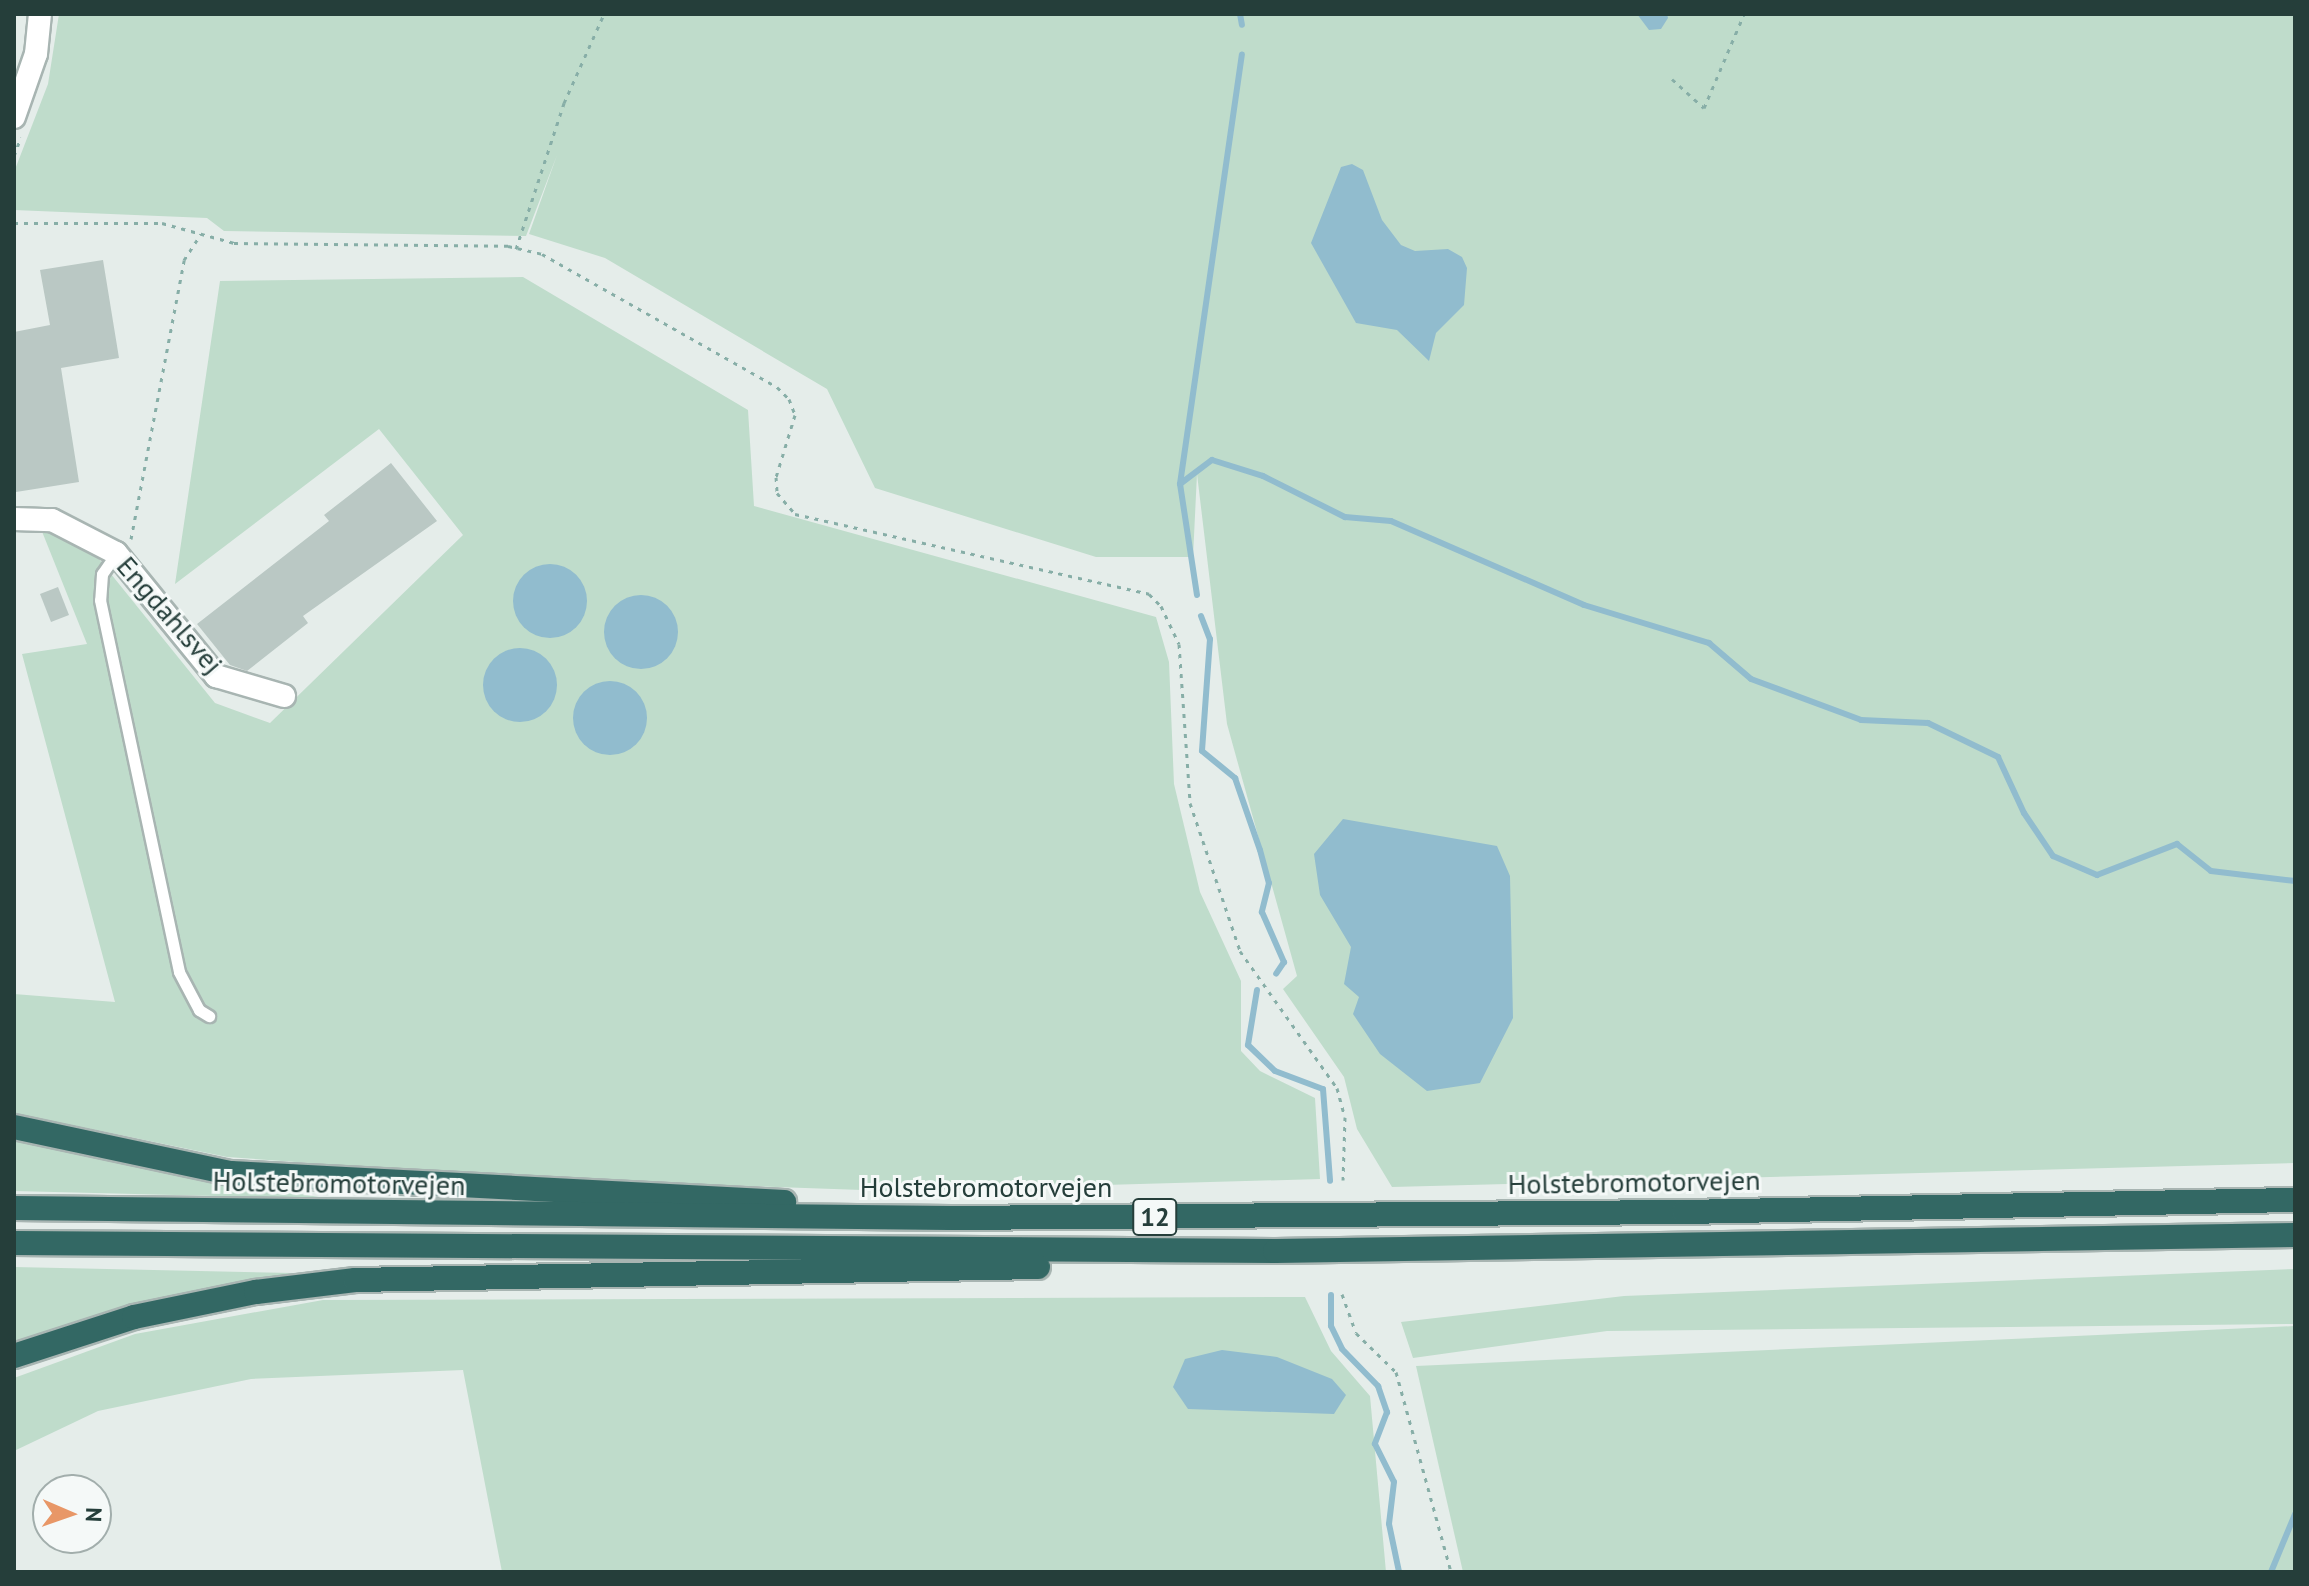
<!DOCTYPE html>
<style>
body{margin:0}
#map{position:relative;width:2309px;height:1586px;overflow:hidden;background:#e5edea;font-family:"PT Sans",sans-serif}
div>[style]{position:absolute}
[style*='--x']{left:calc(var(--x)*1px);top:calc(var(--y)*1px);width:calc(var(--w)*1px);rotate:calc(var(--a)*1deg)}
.green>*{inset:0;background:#bfdccb}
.water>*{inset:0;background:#91bcce}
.round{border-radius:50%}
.stream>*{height:6px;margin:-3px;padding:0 3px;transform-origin:3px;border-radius:3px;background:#91bcce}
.building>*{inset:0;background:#bac8c4}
.path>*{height:3px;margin-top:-1.5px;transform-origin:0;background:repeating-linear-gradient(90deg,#87aea7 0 4px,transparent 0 10px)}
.roads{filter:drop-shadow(2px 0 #a8b5b2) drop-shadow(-2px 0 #a8b5b2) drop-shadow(0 2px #a8b5b2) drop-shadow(0 -2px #a8b5b2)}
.service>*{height:11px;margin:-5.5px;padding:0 5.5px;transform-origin:5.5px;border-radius:5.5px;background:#fff}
.minor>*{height:22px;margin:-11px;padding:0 11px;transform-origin:11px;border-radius:11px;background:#fff}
.motorway>*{height:24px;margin:-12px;padding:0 12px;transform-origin:12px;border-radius:12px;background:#336864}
span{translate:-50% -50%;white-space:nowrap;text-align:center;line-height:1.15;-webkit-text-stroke:6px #f5f9f8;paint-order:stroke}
.shield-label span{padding:2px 6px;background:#f5f9f8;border:2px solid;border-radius:6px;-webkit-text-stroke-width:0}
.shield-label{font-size:26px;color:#253e3a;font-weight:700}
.street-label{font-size:28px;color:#253e3a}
.frame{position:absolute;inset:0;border:16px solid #253e3a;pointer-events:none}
.north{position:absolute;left:32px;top:1474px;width:80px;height:80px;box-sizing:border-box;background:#f5f9f8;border:2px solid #a2aeac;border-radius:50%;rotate:92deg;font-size:22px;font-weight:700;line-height:32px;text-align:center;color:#253e3a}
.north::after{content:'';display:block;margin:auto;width:28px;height:36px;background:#e89767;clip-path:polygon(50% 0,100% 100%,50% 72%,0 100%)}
</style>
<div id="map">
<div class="green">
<i style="clip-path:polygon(59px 14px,2295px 14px,2295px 1163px,1392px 1187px,1357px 1129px,1344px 1077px,1283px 989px,1297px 976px,1227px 724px,1197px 474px,1193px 557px,1096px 557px,875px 488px,827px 389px,605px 258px,529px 234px,557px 155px,526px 236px,224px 231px,207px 218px,14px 210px,14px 172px,48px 84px)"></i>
<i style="clip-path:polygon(523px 277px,748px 410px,754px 506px,1156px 617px,1169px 662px,1174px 784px,1200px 892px,1241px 981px,1241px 1051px,1260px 1071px,1315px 1098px,1320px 1179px,891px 1191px,520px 1178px,227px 1157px,14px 1113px,14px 994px,115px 1002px,22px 654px,87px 644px,41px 529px,90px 548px,215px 703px,270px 723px,463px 535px,379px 429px,175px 584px,220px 281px)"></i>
<i style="clip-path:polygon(14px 1139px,139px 1167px,331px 1199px,14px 1191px)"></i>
<i style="clip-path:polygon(14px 1267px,293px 1273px,131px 1304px,14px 1342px)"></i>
<i style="clip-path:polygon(2295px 1269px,2295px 1324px,1607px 1331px,1413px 1358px,1401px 1322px,1624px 1296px)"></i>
<i style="clip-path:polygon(1305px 1297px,1331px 1351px,1370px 1396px,1386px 1572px,502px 1572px,463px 1370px,251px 1379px,98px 1411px,14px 1451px,14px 1378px,135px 1334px,323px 1300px)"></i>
<i style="clip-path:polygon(2295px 1326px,2295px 1572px,1463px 1572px,1416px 1366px)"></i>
</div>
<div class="water">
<i style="clip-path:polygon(1637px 14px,1667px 14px,1668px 18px,1661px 29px,1649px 30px)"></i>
<i style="clip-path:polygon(1352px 164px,1363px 170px,1382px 220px,1401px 245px,1415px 251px,1448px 249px,1462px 257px,1467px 268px,1464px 305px,1436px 333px,1429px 361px,1397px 330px,1356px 323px,1311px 243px,1341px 167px)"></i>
<i class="round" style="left:513px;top:564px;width:74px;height:74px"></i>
<i class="round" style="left:604px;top:595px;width:74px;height:74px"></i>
<i class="round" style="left:483px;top:648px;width:74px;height:74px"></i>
<i class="round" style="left:573px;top:681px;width:74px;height:74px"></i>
<i style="clip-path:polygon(1343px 819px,1497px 846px,1510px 876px,1513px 1018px,1480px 1083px,1427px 1091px,1380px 1054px,1353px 1014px,1359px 997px,1344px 984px,1351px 947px,1320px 895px,1314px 854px)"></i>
<i style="clip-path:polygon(1222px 1350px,1277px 1357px,1332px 1379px,1346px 1395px,1334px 1414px,1188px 1409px,1173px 1387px,1185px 1359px)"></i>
</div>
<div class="stream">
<i style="--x:1240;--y:14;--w:11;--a:80"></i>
<i style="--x:1180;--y:484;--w:40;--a:-37"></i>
<i style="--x:1212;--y:460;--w:53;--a:17.4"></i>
<i style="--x:1263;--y:476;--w:92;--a:26.6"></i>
<i style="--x:1345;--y:517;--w:46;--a:5"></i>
<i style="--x:1391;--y:521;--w:210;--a:23.5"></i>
<i style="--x:1584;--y:605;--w:131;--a:16.9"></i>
<i style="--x:1709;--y:643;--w:55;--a:40.6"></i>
<i style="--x:1751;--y:679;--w:117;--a:20.4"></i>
<i style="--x:1861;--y:720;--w:67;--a:2.6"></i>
<i style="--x:1928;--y:723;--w:78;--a:25.9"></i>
<i style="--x:1998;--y:757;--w:62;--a:65.1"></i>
<i style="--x:2024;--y:813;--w:52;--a:56"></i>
<i style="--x:2053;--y:856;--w:48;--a:23.4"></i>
<i style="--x:2097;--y:875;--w:86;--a:-21.2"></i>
<i style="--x:2177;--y:844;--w:43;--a:38.5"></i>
<i style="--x:2211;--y:871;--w:85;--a:6.8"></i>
<i style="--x:1197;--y:595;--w:112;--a:-98.7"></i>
<i style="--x:1180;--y:484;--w:434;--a:-81.8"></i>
<i style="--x:1201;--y:616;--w:25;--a:69"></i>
<i style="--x:1210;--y:639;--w:112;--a:94.1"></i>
<i style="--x:1202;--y:751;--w:43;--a:39.3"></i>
<i style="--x:1235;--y:778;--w:76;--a:70.9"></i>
<i style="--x:1260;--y:850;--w:34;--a:75"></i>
<i style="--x:1269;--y:883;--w:30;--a:104"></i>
<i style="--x:1262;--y:912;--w:55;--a:66.3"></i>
<i style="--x:1284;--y:962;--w:14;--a:124"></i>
<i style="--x:1257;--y:990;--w:56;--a:99.3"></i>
<i style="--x:1248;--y:1045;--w:37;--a:44"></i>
<i style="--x:1275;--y:1071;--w:51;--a:20.6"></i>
<i style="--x:1323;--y:1089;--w:92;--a:85.6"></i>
<i style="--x:1331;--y:1295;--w:31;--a:90"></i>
<i style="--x:1331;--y:1326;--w:25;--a:64"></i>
<i style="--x:1342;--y:1349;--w:52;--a:45.8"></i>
<i style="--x:1378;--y:1386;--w:28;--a:71"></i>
<i style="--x:1387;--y:1412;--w:34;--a:111"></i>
<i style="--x:1375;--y:1444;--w:42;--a:63.4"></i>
<i style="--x:1394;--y:1482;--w:42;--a:96.8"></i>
<i style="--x:1389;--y:1524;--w:49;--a:78.2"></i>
<i style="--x:2271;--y:1572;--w:63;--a:-67.5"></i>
</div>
<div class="building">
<i style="clip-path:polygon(103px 260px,119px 358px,61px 368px,79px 482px,16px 492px,14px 332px,50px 325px,40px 270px)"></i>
<i style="clip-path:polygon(391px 463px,437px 521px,303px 616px,308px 623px,247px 671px,230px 665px,197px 624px,329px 521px,324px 515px)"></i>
<i style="clip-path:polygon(58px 587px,69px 615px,51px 622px,40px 594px)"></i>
</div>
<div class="path">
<i style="--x:1672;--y:79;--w:43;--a:42.2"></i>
<i style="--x:1704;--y:108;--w:102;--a:-66.9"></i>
<i style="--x:14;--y:156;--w:20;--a:-70"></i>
<i style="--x:14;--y:223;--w:148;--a:0"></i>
<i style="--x:162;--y:223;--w:75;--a:15.5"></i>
<i style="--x:234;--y:243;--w:274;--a:0.6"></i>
<i style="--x:508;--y:246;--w:35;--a:13"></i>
<i style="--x:542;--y:254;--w:270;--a:29.5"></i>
<i style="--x:777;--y:387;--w:17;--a:45"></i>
<i style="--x:789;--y:399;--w:17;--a:69"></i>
<i style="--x:795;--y:415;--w:65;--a:107"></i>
<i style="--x:776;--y:477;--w:16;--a:86"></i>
<i style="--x:777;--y:493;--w:28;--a:49"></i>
<i style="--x:795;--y:514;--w:363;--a:12.7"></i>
<i style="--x:1149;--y:594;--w:17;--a:45"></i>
<i style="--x:1161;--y:606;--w:42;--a:64.7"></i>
<i style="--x:1179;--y:644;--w:159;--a:86"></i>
<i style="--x:1190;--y:803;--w:156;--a:71.3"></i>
<i style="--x:1240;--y:951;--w:168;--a:54.7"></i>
<i style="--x:1337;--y:1088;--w:30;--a:75"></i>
<i style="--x:1345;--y:1117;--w:63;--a:91.8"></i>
<i style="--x:516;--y:249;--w:154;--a:-71.8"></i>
<i style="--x:564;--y:103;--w:98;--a:-65.8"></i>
<i style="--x:131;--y:539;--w:284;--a:-79.2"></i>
<i style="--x:184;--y:260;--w:31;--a:-57"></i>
<i style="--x:1342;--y:1294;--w:41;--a:70.3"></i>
<i style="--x:1356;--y:1333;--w:56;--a:44.3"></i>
<i style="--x:1396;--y:1372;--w:207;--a:74.6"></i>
</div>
<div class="roads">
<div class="service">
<i style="--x:116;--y:554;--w:24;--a:125"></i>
<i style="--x:102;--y:574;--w:26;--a:94"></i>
<i style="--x:100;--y:600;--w:380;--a:78"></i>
<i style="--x:179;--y:972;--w:43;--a:62.2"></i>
<i style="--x:199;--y:1010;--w:12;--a:31"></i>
</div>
<div class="minor">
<i style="--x:14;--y:117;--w:67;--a:-70.8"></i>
<i style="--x:36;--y:54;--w:40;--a:-84.3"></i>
<i style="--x:14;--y:519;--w:38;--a:2"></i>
<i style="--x:52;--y:520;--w:72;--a:27.3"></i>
<i style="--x:116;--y:553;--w:159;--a:50.9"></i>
<i style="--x:216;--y:676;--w:71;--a:16.4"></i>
</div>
<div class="motorway">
<i style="--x:14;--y:1127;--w:222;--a:12"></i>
<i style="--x:231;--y:1173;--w:554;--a:3"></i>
<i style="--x:14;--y:1208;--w:936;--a:0.61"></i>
<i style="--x:950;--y:1218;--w:734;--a:-0.47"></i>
<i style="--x:1684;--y:1212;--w:611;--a:-1.13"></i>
<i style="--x:14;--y:1243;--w:1261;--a:0.36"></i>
<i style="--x:1275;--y:1251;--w:1020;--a:-0.9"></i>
<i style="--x:14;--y:1356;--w:126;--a:-18"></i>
<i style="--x:134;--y:1317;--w:125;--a:-11.6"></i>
<i style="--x:256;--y:1292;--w:100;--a:-6.9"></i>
<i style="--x:355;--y:1280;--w:683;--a:-1.09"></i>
</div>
</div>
<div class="shield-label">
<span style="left:1155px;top:1217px">12</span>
</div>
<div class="street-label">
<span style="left:170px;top:615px;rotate:49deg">Engdahlsvej</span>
<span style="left:1634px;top:1182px;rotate:-1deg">Holstebromotorvejen</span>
<span style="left:339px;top:1183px;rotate:1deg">Holstebromotorvejen</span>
<span style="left:986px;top:1187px">Holstebromotorvejen</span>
</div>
<div class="frame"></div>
<div class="north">N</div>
</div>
